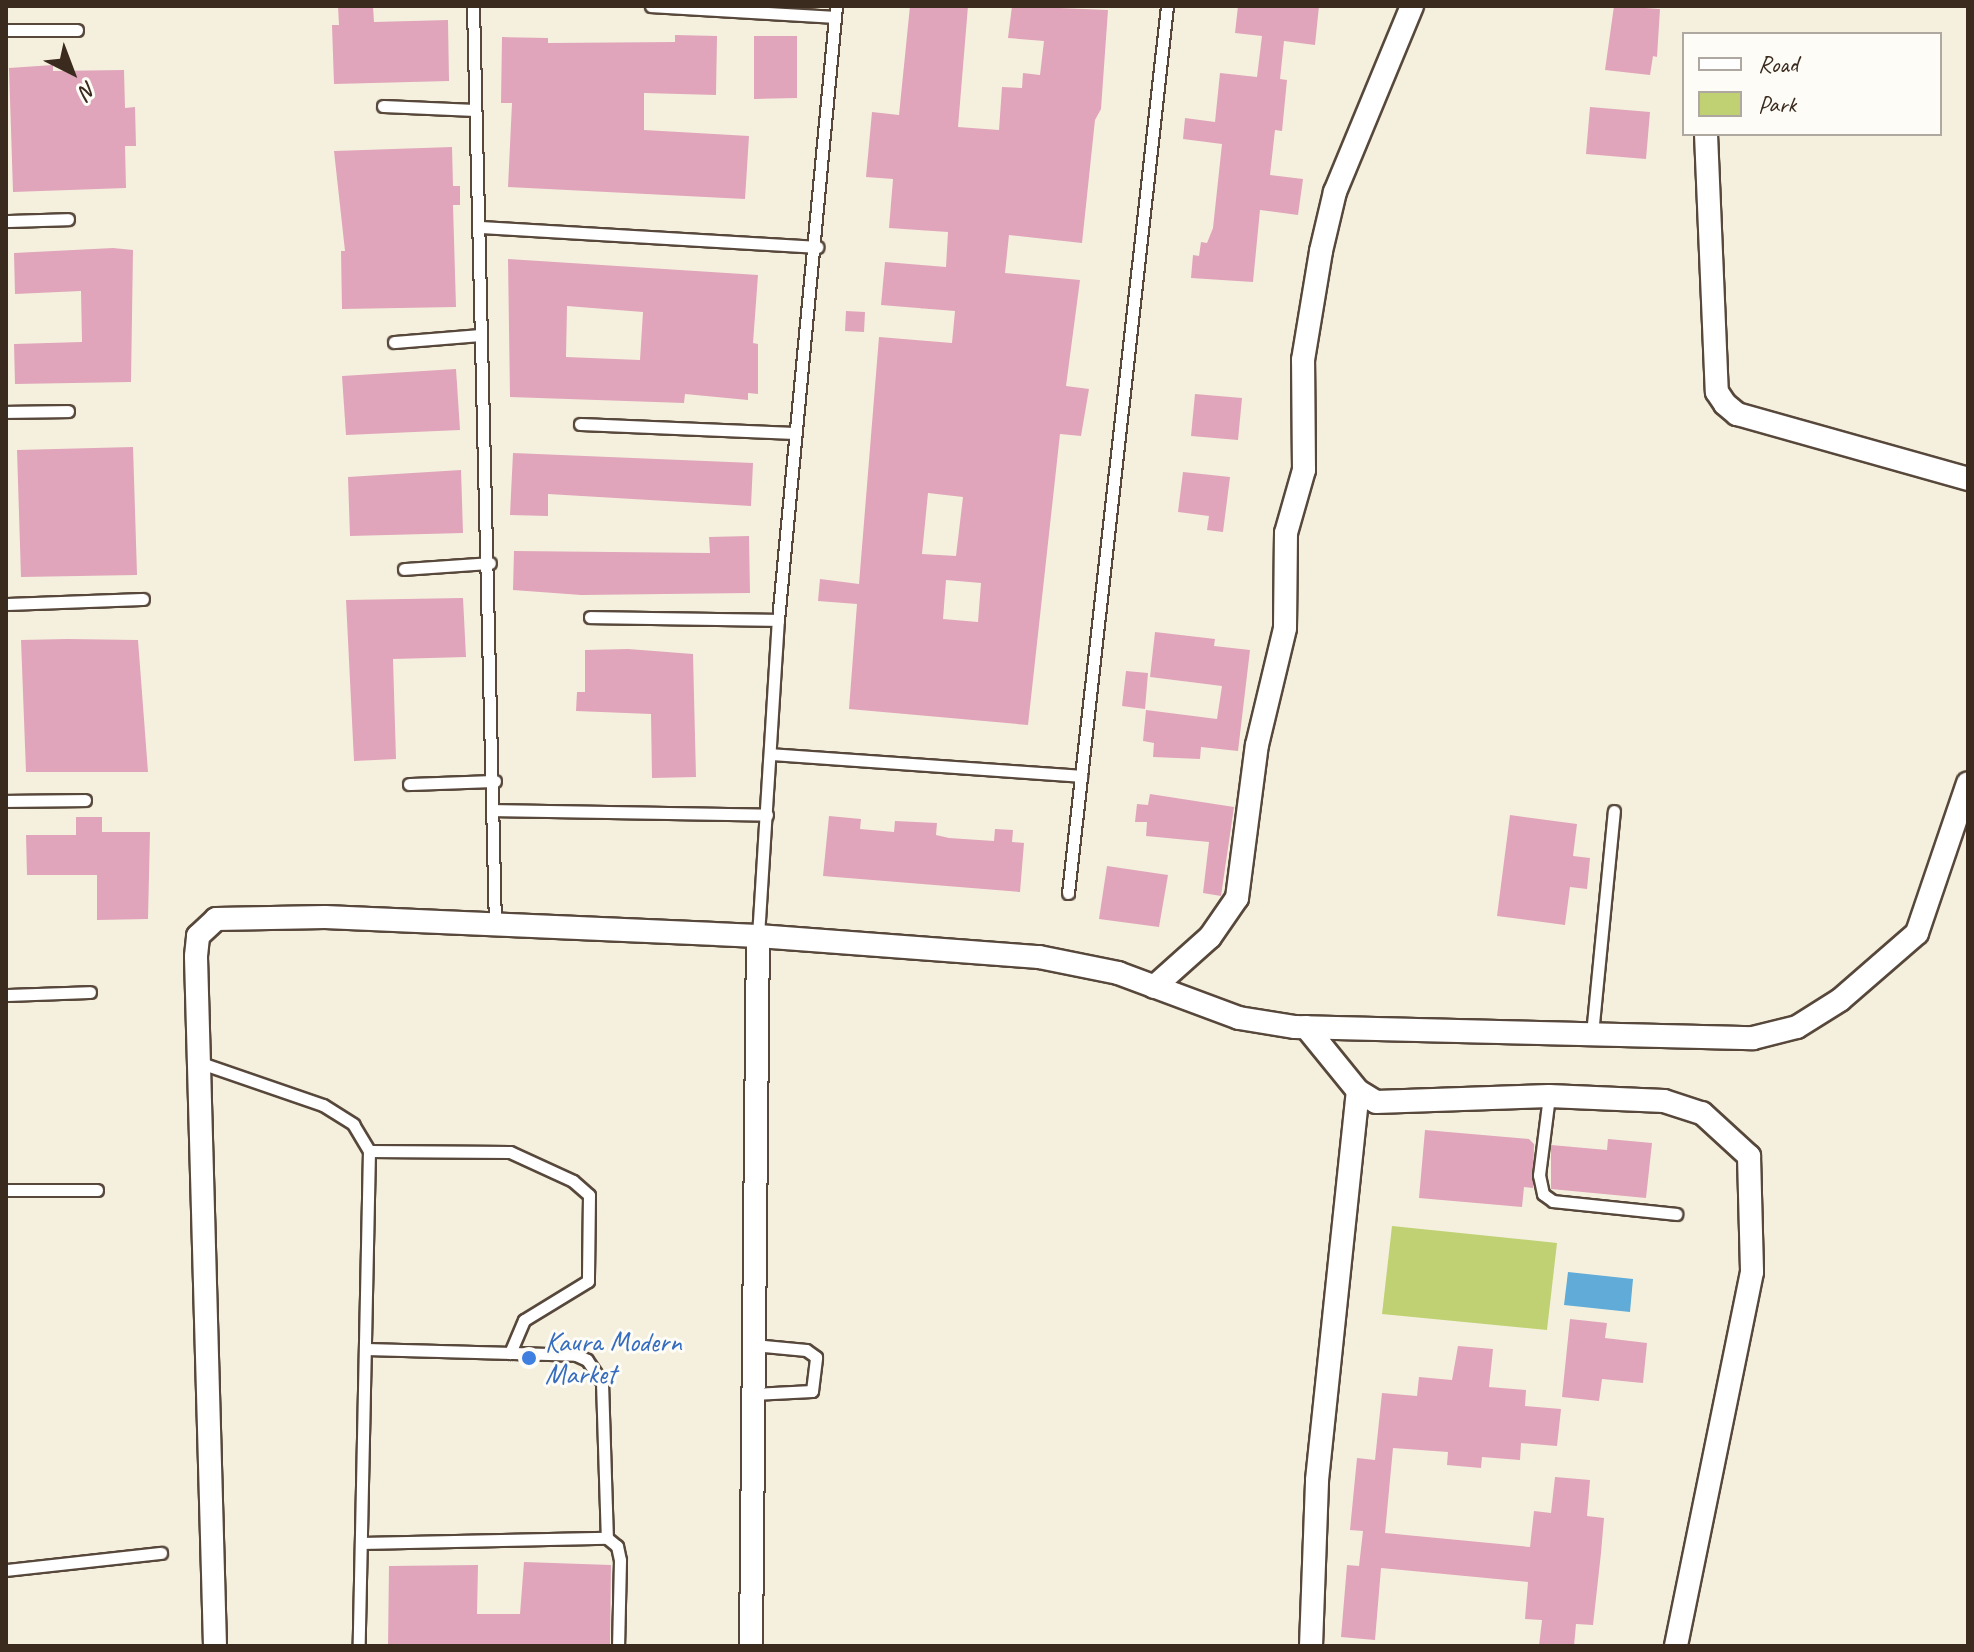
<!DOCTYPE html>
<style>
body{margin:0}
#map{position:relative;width:1974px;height:1652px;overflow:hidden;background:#f5f0de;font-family:Caveat,sans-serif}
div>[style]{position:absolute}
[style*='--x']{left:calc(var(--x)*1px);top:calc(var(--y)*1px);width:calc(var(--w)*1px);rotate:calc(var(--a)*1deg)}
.green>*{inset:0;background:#c0d173}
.water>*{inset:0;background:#60abd8}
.building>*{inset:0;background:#e0a5ba}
.roads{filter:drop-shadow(2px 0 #57483b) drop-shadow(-2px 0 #57483b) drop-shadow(0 2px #57483b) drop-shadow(0 -2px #57483b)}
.lane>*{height:11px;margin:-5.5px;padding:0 5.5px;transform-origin:5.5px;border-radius:5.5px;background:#fff}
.street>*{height:22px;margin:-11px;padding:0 11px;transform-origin:11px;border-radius:11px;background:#fff}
.dots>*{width:22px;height:22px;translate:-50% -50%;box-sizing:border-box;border:4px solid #fdfcf7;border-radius:50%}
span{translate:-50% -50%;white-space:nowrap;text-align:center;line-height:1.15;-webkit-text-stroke:6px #fdfcf7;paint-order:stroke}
.shop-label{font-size:28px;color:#366cbe}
.left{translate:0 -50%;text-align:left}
.frame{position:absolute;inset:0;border:8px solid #3b2a1e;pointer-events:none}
.legend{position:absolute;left:1682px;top:32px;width:260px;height:104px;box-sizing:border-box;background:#fdfcf7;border:2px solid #afa8a0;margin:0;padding:10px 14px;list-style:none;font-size:24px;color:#3b2a1e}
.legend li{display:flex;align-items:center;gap:16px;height:40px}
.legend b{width:40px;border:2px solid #afa8a0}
.north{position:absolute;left:32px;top:32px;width:80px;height:80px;-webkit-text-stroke:6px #fdfcf7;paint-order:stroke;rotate:138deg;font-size:22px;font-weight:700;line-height:32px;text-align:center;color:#3b2a1e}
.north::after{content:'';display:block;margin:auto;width:28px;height:36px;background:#3b2a1e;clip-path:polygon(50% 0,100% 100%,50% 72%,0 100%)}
</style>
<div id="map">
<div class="green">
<i style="clip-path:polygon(1392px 1226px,1557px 1243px,1547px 1330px,1382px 1314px)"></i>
</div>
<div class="water">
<i style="clip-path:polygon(1568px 1272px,1633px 1279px,1630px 1312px,1564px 1305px)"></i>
</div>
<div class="building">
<i style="clip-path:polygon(338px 6px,373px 6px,374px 22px,448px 20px,449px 81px,334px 84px,332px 25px,339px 25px)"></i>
<i style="clip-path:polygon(evenodd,910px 6px,968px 6px,958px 127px,999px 130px,1002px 87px,1022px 88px,1023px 73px,1040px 75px,1044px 41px,1008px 38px,1012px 6px,1108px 10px,1101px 109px,1095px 120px,1082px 243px,1009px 235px,1005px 273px,1080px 280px,1066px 386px,1089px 389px,1081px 436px,1060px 434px,1028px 725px,849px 709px,857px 604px,818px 601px,820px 579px,859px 584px,879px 337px,952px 343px,955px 311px,881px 305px,885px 262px,946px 267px,948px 232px,889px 228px,893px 179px,866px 177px,872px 112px,899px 115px,910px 6px,928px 493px,963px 497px,956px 556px,922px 554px,928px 493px,910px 6px,946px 580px,981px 583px,978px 622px,943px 619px,946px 580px)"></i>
<i style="clip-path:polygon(1238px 6px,1319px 6px,1315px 45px,1284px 41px,1280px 79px,1287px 80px,1282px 131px,1275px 130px,1270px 175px,1303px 179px,1298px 215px,1260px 210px,1253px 282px,1191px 278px,1193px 255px,1199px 256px,1201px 242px,1207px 243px,1213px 228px,1222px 144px,1183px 139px,1185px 118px,1215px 122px,1220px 73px,1257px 77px,1262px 36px,1235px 33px)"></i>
<i style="clip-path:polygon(1614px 6px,1660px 9px,1657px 57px,1653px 56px,1650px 75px,1605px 70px)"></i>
<i style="clip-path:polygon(675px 35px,717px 36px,716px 95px,644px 93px,644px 130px,749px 136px,745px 199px,508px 187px,512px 103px,501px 103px,502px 37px,548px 38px,548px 43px,675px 42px)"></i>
<i style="clip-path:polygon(754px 36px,797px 36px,797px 98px,754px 99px)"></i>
<i style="clip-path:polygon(53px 65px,53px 71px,124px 70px,125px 108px,135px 107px,136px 146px,125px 146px,126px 188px,13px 192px,9px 68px)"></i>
<i style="clip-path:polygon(1590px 107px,1650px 112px,1646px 159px,1586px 154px)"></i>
<i style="clip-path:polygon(452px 147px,453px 186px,460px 186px,460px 205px,453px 205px,456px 307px,342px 309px,341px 251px,345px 251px,334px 151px)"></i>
<i style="clip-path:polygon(113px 248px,133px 250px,131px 382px,15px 384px,14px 344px,82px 342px,81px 291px,15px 294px,14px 253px)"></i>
<i style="clip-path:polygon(evenodd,508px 259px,758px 275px,753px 343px,758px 344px,758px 394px,748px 393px,748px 400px,685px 394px,684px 403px,510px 397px,508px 259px,567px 306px,643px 312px,640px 360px,566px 357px,567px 306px)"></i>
<i style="clip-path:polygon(846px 311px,865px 312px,864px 332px,845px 331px)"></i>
<i style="clip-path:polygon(456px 369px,460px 430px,346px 435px,342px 376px)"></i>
<i style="clip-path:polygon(1195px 394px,1242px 398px,1238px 440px,1191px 436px)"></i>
<i style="clip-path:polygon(133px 447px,137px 575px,21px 577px,17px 450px)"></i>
<i style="clip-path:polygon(513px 453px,753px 463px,751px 506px,548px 494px,548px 516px,510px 515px)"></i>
<i style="clip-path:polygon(461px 470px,463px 533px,350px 536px,348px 477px)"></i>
<i style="clip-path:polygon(1183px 472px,1230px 477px,1223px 532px,1207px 530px,1209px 516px,1178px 512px)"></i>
<i style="clip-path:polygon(749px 536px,750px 593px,581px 595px,513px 590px,514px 551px,710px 553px,709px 537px)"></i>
<i style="clip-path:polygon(463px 598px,466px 657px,393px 659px,396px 759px,354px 761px,346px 600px)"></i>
<i style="clip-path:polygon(1155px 632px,1215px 639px,1214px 646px,1250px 650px,1238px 751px,1201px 747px,1200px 759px,1153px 757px,1154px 743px,1143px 741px,1146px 710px,1217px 719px,1222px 686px,1150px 677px)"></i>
<i style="clip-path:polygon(67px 639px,138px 640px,148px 772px,26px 772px,21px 640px)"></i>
<i style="clip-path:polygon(628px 649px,693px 654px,696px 777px,652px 778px,651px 714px,576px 711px,577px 692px,585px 692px,585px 650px)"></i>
<i style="clip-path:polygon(1126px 671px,1148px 673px,1145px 709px,1122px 706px)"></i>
<i style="clip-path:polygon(1150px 794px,1234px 807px,1221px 896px,1203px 893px,1209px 842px,1146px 836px,1147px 822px,1135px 822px,1137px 804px,1148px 805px)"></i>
<i style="clip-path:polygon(1510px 815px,1577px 824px,1573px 856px,1590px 858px,1587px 889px,1570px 887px,1565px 925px,1497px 916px)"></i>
<i style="clip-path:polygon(829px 816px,861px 819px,860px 829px,894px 832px,895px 821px,937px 823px,936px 835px,949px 838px,994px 841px,995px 829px,1013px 830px,1012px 842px,1024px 843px,1020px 892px,823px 876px)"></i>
<i style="clip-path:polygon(76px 817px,102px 817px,102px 832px,150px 832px,148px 919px,97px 920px,97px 875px,27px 875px,26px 835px,76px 835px)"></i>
<i style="clip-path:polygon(1107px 866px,1168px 875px,1159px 927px,1099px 919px)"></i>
<i style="clip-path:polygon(1425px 1130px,1529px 1139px,1534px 1144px,1533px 1188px,1524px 1187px,1522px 1207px,1419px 1198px)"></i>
<i style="clip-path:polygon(1608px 1139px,1652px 1143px,1646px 1198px,1551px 1189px,1551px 1145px,1607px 1150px)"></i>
<i style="clip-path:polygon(1570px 1319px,1607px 1323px,1605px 1338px,1647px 1343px,1643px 1383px,1602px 1379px,1599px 1401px,1562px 1397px)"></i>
<i style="clip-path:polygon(1458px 1346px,1493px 1349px,1489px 1387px,1526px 1390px,1525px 1406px,1561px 1409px,1557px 1446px,1521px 1443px,1520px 1460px,1482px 1457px,1481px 1468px,1447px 1465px,1448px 1452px,1393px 1448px,1385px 1533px,1530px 1547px,1534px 1511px,1551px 1513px,1555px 1477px,1590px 1480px,1587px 1516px,1604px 1518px,1601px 1553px,1593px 1625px,1576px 1624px,1574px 1646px,1539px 1646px,1542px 1620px,1525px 1619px,1528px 1582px,1381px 1568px,1375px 1640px,1341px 1637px,1347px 1565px,1359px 1566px,1363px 1531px,1350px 1530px,1357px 1458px,1375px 1460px,1382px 1393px,1417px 1396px,1419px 1377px,1452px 1380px)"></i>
<i style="clip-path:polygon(524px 1562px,611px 1565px,610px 1646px,388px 1646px,389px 1566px,478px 1565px,477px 1614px,520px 1614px)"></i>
</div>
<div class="roads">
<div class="lane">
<i style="--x:473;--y:6;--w:919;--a:88.63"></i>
<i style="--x:651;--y:6;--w:184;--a:3.4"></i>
<i style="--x:6;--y:30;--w:71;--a:0"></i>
<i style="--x:383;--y:106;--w:92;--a:2.5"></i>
<i style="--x:6;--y:221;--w:62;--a:-1.8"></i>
<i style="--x:482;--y:227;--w:336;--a:3.4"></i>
<i style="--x:394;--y:342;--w:87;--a:-4.6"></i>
<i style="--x:6;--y:412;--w:62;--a:-0.9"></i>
<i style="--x:580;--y:424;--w:215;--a:2.4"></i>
<i style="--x:404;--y:569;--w:86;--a:-4"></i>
<i style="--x:6;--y:604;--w:137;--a:-2.1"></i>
<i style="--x:590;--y:617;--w:188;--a:0.9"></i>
<i style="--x:770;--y:754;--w:312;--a:4"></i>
<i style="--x:409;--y:784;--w:86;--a:-2"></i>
<i style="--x:6;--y:801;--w:79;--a:-0.7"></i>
<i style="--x:494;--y:810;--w:273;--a:1"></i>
<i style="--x:1068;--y:893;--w:893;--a:-83.63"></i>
<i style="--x:758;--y:936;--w:317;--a:-86.4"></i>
<i style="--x:778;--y:620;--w:617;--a:-84.6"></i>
<i style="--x:6;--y:995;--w:84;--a:-2"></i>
<i style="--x:1592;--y:1034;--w:224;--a:-84.4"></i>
<i style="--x:198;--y:1062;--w:132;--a:19"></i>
<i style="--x:323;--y:1105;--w:36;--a:32"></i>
<i style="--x:353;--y:1124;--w:31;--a:59"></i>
<i style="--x:369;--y:1151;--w:495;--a:91.2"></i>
<i style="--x:1549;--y:1096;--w:80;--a:97.2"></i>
<i style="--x:1539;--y:1175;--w:19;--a:78"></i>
<i style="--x:1543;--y:1194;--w:12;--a:35"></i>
<i style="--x:1553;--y:1201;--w:124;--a:6"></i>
<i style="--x:369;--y:1151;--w:141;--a:0.4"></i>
<i style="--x:510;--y:1152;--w:69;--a:24.7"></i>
<i style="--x:573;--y:1181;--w:21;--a:41"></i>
<i style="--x:589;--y:1195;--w:86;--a:90.7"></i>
<i style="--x:588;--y:1281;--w:75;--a:148.6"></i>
<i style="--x:524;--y:1320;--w:36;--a:113"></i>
<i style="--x:6;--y:1190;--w:91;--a:0"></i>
<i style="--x:366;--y:1349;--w:210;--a:1.6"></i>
<i style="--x:576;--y:1355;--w:12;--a:24"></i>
<i style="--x:587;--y:1360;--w:27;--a:56"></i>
<i style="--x:602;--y:1382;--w:156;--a:88.2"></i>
<i style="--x:753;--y:1394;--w:59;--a:-2.9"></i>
<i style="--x:812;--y:1391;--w:34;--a:-83"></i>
<i style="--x:816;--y:1357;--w:12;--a:-145"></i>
<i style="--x:806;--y:1350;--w:53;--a:-174.6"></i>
<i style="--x:361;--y:1543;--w:246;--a:-1.2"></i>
<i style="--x:607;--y:1538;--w:13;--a:39"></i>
<i style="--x:617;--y:1546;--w:14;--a:78"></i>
<i style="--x:620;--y:1560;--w:86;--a:91.3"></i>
<i style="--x:6;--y:1570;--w:156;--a:-6.3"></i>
</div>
<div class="street">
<i style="--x:1706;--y:134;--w:258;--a:87.6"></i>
<i style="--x:1717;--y:392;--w:14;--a:56"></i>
<i style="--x:1725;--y:404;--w:16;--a:40"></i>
<i style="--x:1737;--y:414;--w:240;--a:15.7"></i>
<i style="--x:1154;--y:987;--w:75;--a:-41.8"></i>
<i style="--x:1210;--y:937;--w:47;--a:-55.3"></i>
<i style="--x:1237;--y:898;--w:154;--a:-82.6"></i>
<i style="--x:1257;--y:745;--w:120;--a:-76.5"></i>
<i style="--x:1285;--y:628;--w:95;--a:-89.4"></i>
<i style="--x:1286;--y:533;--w:66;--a:-74.1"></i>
<i style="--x:1304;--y:470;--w:110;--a:-90.5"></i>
<i style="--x:1303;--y:360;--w:110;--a:-80.6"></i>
<i style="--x:1321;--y:251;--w:61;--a:-76.7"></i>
<i style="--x:1335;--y:192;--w:201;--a:-67.5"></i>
<i style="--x:1306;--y:1027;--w:82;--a:50.9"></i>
<i style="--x:1358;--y:1091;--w:21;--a:31"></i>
<i style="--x:1376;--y:1102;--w:173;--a:-2"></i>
<i style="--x:1549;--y:1096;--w:115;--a:2.5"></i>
<i style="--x:1664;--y:1101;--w:40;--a:18"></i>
<i style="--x:1702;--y:1113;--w:64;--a:42.5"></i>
<i style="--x:1749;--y:1156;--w:116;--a:88.5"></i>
<i style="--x:1752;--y:1272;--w:382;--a:101.5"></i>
<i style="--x:215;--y:1646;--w:690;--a:-91.58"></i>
<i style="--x:196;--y:956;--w:20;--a:-84"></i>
<i style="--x:198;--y:936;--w:25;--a:-43"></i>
<i style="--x:216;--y:919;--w:109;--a:-1.1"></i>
<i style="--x:325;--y:917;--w:433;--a:2.5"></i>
<i style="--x:758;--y:936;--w:282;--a:4.3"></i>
<i style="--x:1039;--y:957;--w:81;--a:11.4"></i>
<i style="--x:1118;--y:973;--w:129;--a:20.4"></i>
<i style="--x:1239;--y:1018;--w:57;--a:9.1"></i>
<i style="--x:1295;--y:1027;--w:458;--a:1.4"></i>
<i style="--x:1753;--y:1038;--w:45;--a:-14"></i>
<i style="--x:1797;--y:1027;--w:51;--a:-32.1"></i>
<i style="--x:1840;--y:1000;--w:102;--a:-41"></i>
<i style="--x:1917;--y:933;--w:158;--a:-71.2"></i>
<i style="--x:751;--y:1646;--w:710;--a:-89.44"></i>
<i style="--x:1311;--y:1646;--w:166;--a:-87.9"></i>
<i style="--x:1317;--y:1480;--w:391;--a:-84"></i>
</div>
</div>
<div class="dots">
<i style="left:529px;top:1358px;background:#3f7fe0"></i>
</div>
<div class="shop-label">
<span class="left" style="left:545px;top:1358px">Kaura Modern<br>Market</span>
</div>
<div class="frame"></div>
<ul class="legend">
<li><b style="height:10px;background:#fff"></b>Road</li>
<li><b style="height:22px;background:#c0d173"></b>Park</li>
</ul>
<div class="north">N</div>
</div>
